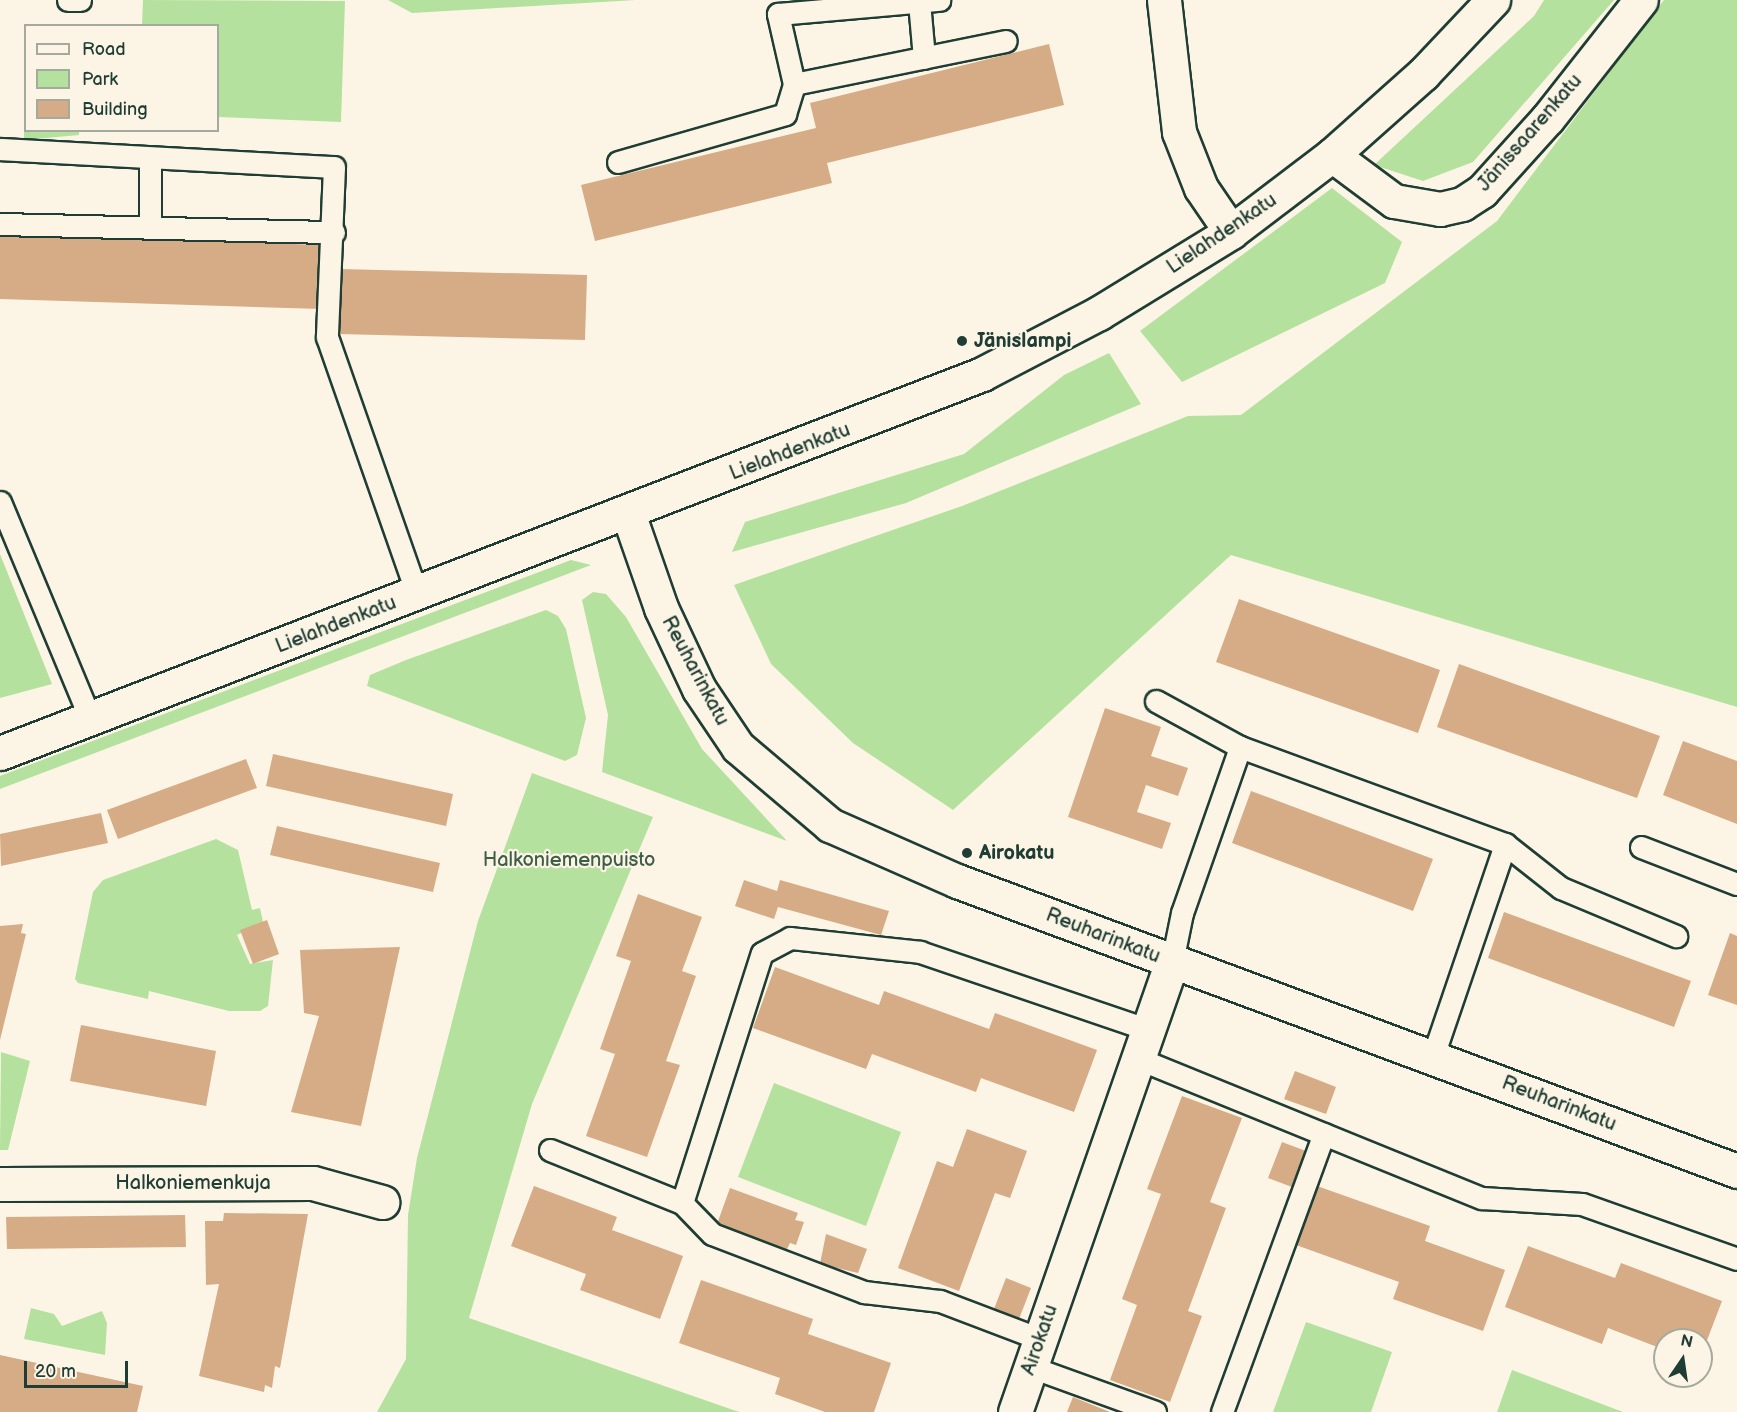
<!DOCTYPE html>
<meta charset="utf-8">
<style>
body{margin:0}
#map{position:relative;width:1737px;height:1412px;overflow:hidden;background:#fcf5e5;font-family:"Balsamiq Sans",sans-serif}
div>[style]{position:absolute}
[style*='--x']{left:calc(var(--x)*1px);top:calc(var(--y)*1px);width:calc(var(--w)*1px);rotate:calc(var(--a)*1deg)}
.green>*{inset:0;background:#b5e19e}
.building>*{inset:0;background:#d5ac86}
.roads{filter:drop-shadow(2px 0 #1f3d34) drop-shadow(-2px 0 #1f3d34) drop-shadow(0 2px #1f3d34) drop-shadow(0 -2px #1f3d34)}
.lane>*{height:21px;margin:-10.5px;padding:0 10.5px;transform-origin:10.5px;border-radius:10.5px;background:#fcf5e5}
.street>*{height:33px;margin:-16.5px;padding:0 16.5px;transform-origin:16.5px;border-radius:16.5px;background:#fcf5e5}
.secondary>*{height:33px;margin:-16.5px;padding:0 16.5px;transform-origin:16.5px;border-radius:16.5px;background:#fcf5e5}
.dots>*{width:16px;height:16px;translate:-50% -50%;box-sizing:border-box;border:3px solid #fcf5e5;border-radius:50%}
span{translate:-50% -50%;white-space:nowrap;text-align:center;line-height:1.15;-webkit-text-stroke:4.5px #fcf5e5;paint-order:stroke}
.street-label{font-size:20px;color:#1f3d34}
.poi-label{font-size:20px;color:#1f3d34;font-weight:700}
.left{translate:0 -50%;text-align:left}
.park-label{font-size:20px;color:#3d5e49}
.legend{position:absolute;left:24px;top:24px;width:195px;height:108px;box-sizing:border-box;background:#fcf5e5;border:2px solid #a4ab9e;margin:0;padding:8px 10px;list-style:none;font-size:18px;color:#1f3d34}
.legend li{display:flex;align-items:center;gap:12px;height:30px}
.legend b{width:30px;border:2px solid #a4ab9e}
.north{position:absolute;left:1653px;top:1328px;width:60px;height:60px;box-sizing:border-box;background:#fcf5e5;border:2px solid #a4ab9e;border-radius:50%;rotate:13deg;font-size:16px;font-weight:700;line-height:24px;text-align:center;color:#1f3d34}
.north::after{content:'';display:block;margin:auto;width:21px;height:27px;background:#1f3d34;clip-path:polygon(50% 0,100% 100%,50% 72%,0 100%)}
.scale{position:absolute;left:24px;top:1361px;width:104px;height:27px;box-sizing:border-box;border:3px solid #1f3d34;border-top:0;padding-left:8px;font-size:18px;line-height:21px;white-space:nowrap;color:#1f3d34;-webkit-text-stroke:4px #fcf5e5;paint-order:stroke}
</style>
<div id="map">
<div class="green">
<i style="clip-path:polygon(143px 0,345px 1px,341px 122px,218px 117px,218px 26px,142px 25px)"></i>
<i style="clip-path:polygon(388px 0,636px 0,412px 13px)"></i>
<i style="clip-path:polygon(1544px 0,1614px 0,1473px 162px,1423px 181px,1374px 165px,1534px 16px)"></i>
<i style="clip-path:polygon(1664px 0,1737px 0,1737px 707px,1231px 555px,953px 810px,853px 743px,771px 664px,734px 585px,962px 506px,1188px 416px,1241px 415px,1497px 221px)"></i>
<i style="clip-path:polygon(25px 59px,26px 130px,79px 131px,79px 135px,24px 140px)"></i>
<i style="clip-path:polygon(1332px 188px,1402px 242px,1385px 283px,1182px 382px,1140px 331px)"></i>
<i style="clip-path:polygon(1109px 353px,1141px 404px,906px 503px,732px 552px,745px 522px,964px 454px,1064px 375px)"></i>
<i style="clip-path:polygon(0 554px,52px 684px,0 698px)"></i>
<i style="clip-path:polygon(571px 560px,591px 565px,0 789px,0 776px)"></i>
<i style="clip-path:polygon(593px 592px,606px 594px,626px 617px,702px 749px,787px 841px,602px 772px,608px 715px,582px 600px)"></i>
<i style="clip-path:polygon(546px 610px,558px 616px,566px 629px,586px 718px,577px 755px,565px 761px,367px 686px,370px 675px,406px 660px)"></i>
<i style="clip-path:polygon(532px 773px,653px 817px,532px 1104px,469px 1318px,739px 1412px,377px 1412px,406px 1359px,408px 1215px,417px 1158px,478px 921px)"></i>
<i style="clip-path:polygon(216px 839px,238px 850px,252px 910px,260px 908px,263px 922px,237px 935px,250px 964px,273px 960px,268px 1006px,260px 1011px,229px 1011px,149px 991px,148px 999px,78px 983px,75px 979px,93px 892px,103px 880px)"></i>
<i style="clip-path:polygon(1px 1052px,30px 1061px,8px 1150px,0 1150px)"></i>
<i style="clip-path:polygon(774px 1083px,901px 1132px,866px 1226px,738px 1177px)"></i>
<i style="clip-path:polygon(31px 1308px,54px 1314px,62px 1326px,102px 1311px,107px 1323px,105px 1355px,24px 1339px)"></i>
<i style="clip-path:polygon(1306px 1322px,1392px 1352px,1371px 1412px,1273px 1412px)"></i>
<i style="clip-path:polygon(1512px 1370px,1623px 1412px,1497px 1412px)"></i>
</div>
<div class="building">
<i style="clip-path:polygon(1049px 44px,1064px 105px,827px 163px,832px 183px,595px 241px,581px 185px,816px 128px,810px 103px)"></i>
<i style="clip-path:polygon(0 234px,323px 245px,321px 309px,0 299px)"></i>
<i style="clip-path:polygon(340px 269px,587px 275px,585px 340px,338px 334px)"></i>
<i style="clip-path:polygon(1239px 599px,1440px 670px,1418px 733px,1216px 662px)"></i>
<i style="clip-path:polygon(1459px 664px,1660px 736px,1637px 798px,1437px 727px)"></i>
<i style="clip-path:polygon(1105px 708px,1161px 727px,1151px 756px,1188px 768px,1178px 796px,1146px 785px,1137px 812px,1171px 823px,1162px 849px,1068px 817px)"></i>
<i style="clip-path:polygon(1683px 741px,1737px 761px,1737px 824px,1663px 795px)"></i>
<i style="clip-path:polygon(273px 754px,453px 794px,446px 826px,266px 786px)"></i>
<i style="clip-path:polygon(246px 759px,257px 788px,118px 839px,107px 810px)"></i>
<i style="clip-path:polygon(1251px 791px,1433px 859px,1413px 911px,1232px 843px)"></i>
<i style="clip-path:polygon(101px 813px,108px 843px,1px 866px,0 834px)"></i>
<i style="clip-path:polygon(277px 826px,440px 863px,433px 892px,270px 855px)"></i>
<i style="clip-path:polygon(744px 880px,777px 891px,780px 880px,889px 911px,881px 935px,778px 907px,774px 919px,735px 906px)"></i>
<i style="clip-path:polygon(638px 894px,702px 917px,682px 971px,696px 976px,666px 1061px,680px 1065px,647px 1157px,586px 1136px,615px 1054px,600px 1049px,631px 961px,616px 956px)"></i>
<i style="clip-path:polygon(1504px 912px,1691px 981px,1674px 1027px,1488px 958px)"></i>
<i style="clip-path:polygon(267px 920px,279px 954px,253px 964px,240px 930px)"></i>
<i style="clip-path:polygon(23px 924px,21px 933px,26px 934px,0 1040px,0 926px)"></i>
<i style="clip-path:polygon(1730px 933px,1737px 936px,1737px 1005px,1708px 995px)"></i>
<i style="clip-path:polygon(400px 947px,361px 1126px,291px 1112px,319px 1016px,304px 1013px,300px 950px)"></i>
<i style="clip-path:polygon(775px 967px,879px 1005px,884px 991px,989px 1029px,995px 1013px,1097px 1050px,1074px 1112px,981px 1078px,976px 1092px,872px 1054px,866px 1069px,753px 1028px)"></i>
<i style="clip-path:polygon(81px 1025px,216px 1051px,206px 1106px,70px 1081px)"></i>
<i style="clip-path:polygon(1295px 1071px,1336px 1087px,1326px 1114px,1284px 1099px)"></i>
<i style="clip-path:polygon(1182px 1096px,1242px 1118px,1210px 1202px,1226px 1208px,1188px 1311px,1202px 1316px,1170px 1402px,1110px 1380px,1137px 1305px,1122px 1299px,1161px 1194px,1147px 1189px)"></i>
<i style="clip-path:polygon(967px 1129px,1027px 1151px,1010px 1198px,995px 1193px,959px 1291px,898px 1268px,937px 1161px,953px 1167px)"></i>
<i style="clip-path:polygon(1282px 1142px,1306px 1151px,1292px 1187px,1268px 1178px)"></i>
<i style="clip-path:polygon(534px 1186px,617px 1217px,612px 1230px,683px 1256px,660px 1319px,580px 1290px,586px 1274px,511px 1246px)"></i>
<i style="clip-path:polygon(1317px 1186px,1430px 1226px,1425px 1241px,1505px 1270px,1483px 1331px,1393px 1299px,1399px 1282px,1296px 1245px)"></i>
<i style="clip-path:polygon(730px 1188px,798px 1213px,795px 1220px,804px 1222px,796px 1245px,790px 1243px,787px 1249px,717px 1224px)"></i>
<i style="clip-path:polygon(224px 1213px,308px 1214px,280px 1368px,275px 1366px,272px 1388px,265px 1385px,264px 1392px,199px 1376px,219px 1284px,206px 1285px,205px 1221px,223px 1221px)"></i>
<i style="clip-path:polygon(185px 1215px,186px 1247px,7px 1249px,6px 1217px)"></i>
<i style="clip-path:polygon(826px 1234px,867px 1249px,858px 1273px,820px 1264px)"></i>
<i style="clip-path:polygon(1528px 1246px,1615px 1278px,1621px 1263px,1722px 1301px,1701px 1356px,1701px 1340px,1665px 1340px,1665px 1350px,1608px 1328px,1602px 1344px,1505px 1307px)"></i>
<i style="clip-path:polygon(1006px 1278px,1031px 1288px,1019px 1319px,994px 1309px)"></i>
<i style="clip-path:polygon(701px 1280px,813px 1319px,808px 1334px,891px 1363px,874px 1412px,825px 1412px,775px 1394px,780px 1378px,679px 1343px)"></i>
<i style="clip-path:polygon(0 1355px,143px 1386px,137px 1412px,0 1412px)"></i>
<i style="clip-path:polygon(1073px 1397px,1110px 1412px,1067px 1412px)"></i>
</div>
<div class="roads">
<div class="lane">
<i style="--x:68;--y:0;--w:12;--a:0"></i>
<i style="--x:919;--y:2;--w:56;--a:84.9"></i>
<i style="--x:794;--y:84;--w:216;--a:-11.5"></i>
<i style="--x:0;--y:149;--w:334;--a:3.1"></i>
<i style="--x:334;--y:167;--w:170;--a:92.4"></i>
<i style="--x:327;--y:337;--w:272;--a:70.7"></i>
<i style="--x:618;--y:162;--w:174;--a:-16"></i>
<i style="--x:785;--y:114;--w:31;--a:-73"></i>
<i style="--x:794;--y:84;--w:72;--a:-102.9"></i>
<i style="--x:778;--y:14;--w:162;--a:-5"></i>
<i style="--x:0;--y:224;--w:334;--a:1.4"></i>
<i style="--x:150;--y:227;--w:69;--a:-90"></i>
<i style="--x:0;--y:502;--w:234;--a:67.4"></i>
<i style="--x:1156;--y:701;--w:96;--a:28.7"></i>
<i style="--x:1240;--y:747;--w:282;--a:20.1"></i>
<i style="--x:1505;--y:844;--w:71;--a:38.2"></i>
<i style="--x:1561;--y:888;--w:125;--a:22.7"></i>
<i style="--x:1641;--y:847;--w:103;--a:21.1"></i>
<i style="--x:1172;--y:962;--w:50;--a:-78.5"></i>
<i style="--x:1182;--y:913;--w:176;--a:-70.7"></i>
<i style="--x:1433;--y:1056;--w:224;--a:-71.2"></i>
<i style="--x:1139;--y:1059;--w:370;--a:22.1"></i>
<i style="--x:1482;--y:1198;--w:100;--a:3.4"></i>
<i style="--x:1582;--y:1204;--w:164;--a:19.5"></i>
<i style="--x:550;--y:1150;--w:142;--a:21.9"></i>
<i style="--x:682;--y:1203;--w:43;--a:45.9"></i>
<i style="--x:712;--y:1234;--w:163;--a:20.9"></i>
<i style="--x:864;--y:1292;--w:77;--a:6.8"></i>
<i style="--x:940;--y:1301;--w:107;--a:20.8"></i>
<i style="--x:682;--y:1203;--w:262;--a:-72.3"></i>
<i style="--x:762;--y:953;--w:32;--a:-28"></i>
<i style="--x:790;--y:938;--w:131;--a:6.1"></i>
<i style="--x:920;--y:952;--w:242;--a:18.8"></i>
<i style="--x:1031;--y:1367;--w:132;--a:19.9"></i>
<i style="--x:1222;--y:1412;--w:296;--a:-69.9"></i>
</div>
<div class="street">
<i style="--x:1164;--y:0;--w:133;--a:83.5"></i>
<i style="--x:1179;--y:132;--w:60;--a:68.6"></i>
<i style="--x:1201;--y:188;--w:53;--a:55.7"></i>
<i style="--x:1332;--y:155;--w:77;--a:36.6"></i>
<i style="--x:1394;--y:201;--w:47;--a:9.9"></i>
<i style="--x:1440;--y:209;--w:23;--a:-13"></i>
<i style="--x:1462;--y:204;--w:24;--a:-33"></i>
<i style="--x:1482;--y:191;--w:98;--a:-47.9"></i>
<i style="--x:1548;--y:118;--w:150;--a:-51.8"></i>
<i style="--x:0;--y:1184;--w:313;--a:-0.2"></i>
<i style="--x:313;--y:1183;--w:72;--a:15.4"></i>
<i style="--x:1015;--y:1412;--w:477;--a:-70.8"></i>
</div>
<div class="secondary">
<i style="--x:628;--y:513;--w:101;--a:70.8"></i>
<i style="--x:661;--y:608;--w:89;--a:64.9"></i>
<i style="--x:699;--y:689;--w:70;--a:56.1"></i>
<i style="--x:738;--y:747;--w:121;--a:40.3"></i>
<i style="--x:830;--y:825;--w:139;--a:23.8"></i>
<i style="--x:957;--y:881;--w:832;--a:20.39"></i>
<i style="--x:0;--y:753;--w:1053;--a:-21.1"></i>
<i style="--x:982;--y:374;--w:132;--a:-27.5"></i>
<i style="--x:1099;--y:313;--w:155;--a:-31.5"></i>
<i style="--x:1231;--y:232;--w:127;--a:-37.3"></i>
<i style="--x:1332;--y:155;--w:122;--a:-41.7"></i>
<i style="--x:1423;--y:74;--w:102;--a:-46.6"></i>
</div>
</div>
<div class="dots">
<i style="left:962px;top:341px;background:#1f3d34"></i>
<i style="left:967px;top:853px;background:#1f3d34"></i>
</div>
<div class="street-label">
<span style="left:1530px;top:133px;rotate:-49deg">Jänissaarenkatu</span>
<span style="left:1222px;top:234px;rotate:-34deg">Lielahdenkatu</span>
<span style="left:790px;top:452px;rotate:-21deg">Lielahdenkatu</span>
<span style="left:336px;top:625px;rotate:-21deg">Lielahdenkatu</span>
<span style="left:695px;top:671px;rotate:62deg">Reuharinkatu</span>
<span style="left:1103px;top:936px;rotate:21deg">Reuharinkatu</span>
<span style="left:1559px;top:1104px;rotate:21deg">Reuharinkatu</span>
<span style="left:193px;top:1183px">Halkoniemenkuja</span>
<span style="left:1040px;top:1340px;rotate:-71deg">Airokatu</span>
</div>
<div class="poi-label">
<span class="left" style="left:974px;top:341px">Jänislampi</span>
<span class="left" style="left:979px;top:853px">Airokatu</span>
</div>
<div class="park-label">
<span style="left:569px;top:860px">Halkoniemenpuisto</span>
</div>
<ul class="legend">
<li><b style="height:8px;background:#fcf5e5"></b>Road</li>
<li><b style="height:16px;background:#b5e19e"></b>Park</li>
<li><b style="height:16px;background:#d5ac86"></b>Building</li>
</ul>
<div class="north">N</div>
<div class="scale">20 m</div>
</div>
